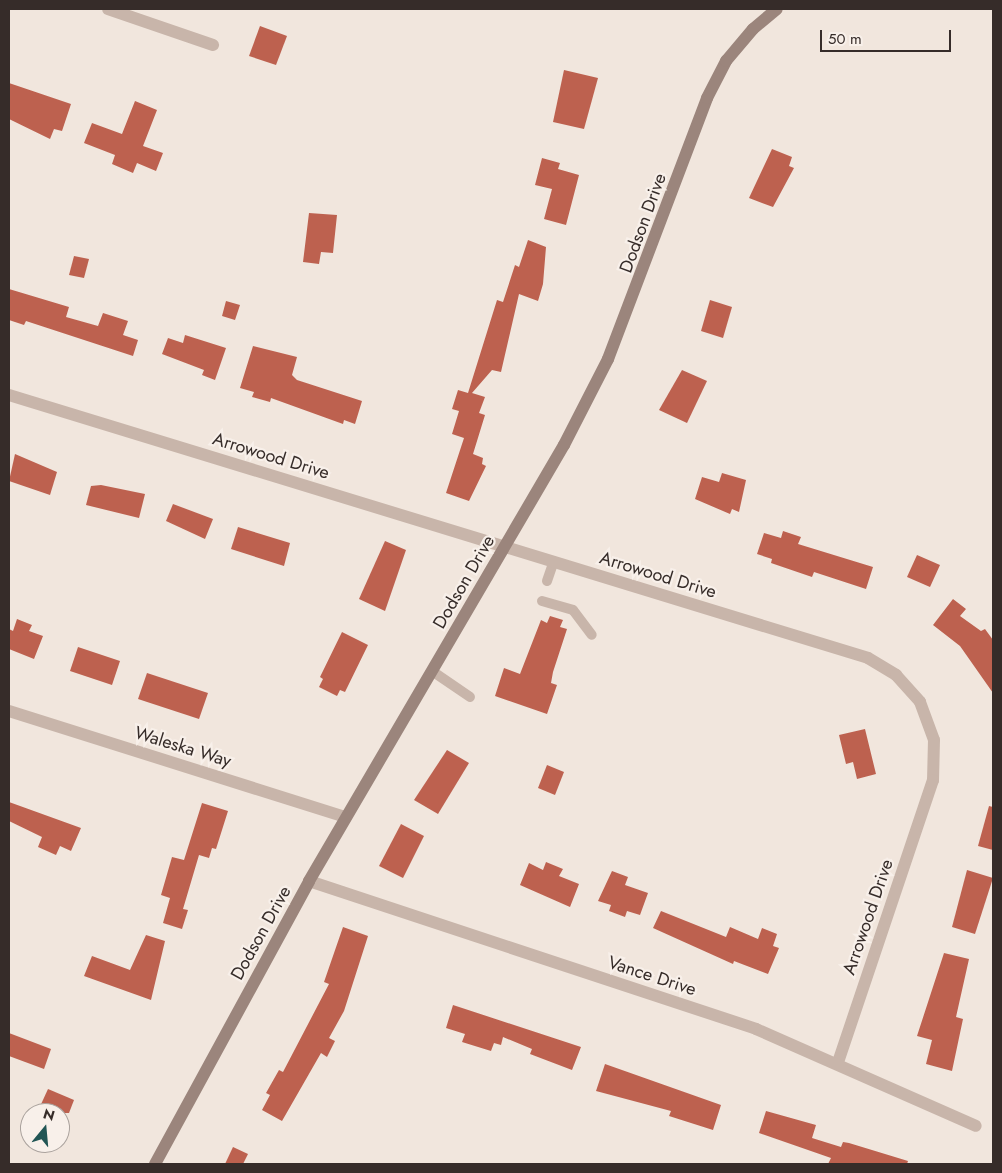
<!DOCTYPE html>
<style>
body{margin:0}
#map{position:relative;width:1002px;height:1173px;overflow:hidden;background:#f1e6dd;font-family:Jost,sans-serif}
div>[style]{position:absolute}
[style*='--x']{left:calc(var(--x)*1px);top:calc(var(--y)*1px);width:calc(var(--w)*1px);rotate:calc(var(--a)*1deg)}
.building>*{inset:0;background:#bd614f}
.lane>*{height:10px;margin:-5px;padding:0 5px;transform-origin:5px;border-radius:5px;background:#c8b5aa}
.street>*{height:12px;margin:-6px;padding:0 6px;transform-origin:6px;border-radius:6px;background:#c8b5aa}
.secondary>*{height:12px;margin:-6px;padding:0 6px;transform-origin:6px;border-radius:6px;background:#9b857c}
span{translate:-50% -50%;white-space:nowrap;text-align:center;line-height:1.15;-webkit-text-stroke:4.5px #f8f0ea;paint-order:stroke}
.street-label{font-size:18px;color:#362c29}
.frame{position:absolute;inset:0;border:10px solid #362c29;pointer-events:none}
.north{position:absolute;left:20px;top:1103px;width:50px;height:50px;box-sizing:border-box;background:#f8f0ea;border:1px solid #aaa29d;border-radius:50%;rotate:17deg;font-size:14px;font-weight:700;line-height:20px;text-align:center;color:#362c29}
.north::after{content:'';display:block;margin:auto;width:18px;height:22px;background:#215554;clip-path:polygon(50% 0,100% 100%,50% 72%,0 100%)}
.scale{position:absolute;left:820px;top:30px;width:131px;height:22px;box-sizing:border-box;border:2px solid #362c29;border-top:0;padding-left:6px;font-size:15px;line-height:18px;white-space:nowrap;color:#362c29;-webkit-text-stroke:4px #f8f0ea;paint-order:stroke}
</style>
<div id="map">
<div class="building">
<i style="clip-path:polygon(260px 26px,287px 36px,276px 65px,249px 56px)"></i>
<i style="clip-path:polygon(564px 70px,598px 78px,584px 129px,553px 122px)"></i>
<i style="clip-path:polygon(9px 83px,71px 104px,62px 131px,54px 129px,50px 139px,9px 119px)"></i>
<i style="clip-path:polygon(135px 101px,157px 110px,143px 146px,163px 153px,156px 171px,137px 163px,133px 173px,112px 164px,115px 155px,84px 143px,92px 123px,122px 134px)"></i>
<i style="clip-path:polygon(772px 149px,792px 157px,789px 166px,794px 168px,773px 207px,749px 198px)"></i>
<i style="clip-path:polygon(542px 158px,560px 163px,558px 169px,579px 175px,566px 225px,544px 219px,552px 189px,535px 185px)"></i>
<i style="clip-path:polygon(309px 213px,337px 215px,333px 253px,321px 252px,319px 264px,303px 262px)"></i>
<i style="clip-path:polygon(528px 240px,546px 247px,543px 284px,538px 301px,519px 294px,501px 372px,492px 370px,472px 393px,485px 397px,479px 413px,485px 415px,473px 454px,483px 458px,482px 464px,486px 466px,469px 501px,446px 493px,464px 438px,452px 434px,459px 411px,452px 409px,458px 390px,468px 393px,497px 300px,503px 302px,515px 265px,519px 267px)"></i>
<i style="clip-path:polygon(74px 256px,89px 259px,84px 278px,69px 275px)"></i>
<i style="clip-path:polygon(9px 289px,69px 307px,66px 317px,98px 326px,103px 313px,128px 321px,123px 335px,138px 340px,133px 356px,26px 321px,24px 325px,9px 320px)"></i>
<i style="clip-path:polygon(710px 300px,732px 307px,723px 338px,701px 331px)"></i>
<i style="clip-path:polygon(226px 301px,240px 305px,235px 320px,222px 316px)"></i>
<i style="clip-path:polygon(185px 335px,226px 348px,215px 380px,202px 375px,204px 370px,162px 354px,168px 338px,183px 343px)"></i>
<i style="clip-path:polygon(253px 346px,297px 357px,292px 375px,297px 380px,362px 401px,355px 424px,344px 420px,343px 424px,271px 398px,270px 402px,252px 397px,254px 392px,240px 388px)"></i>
<i style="clip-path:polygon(682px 370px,707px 381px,687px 423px,659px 410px)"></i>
<i style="clip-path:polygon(15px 454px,57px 472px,50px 495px,9px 481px)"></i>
<i style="clip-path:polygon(722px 473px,746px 480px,739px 512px,732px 509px,730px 514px,695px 499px,702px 477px,719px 482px)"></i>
<i style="clip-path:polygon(101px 485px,145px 494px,139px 518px,86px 505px,91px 486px)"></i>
<i style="clip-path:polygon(173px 504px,213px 519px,205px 539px,166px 521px)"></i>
<i style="clip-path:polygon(238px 527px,290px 543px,284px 566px,231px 549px)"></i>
<i style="clip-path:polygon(783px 531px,801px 537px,798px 544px,873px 567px,866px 589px,814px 572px,812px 577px,771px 563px,772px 559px,757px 554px,764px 533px,781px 538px)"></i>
<i style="clip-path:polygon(385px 541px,406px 550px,385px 611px,359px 599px)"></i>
<i style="clip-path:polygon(917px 555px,940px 565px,930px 587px,907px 577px)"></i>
<i style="clip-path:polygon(953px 599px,966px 609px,960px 616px,981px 631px,985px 629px,993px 640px,993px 693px,960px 646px,933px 625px)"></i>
<i style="clip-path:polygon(550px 616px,563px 620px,560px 627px,567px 629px,553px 672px,551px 683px,557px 685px,547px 714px,495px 696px,504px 668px,520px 674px,541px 620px,547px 623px)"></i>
<i style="clip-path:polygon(17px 619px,32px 625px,29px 631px,43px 636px,34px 659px,9px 649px,9px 629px,13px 631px)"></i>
<i style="clip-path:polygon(342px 632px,368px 645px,345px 692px,340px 690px,337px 696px,319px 687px,323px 679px,320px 677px)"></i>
<i style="clip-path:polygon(78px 647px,120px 661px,112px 685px,70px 671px)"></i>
<i style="clip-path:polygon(147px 673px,208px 693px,199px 719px,138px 699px)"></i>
<i style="clip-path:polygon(865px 729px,876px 774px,857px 779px,853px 762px,846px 764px,839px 735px)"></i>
<i style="clip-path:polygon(447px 750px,469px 763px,438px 814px,414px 800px)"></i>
<i style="clip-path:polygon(547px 765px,564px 772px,555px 795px,538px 788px)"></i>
<i style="clip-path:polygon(9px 802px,81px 828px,71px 851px,60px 846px,56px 855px,38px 847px,42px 837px,9px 821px)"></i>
<i style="clip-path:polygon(202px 803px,228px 811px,216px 849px,212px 848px,209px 858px,199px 855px,183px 909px,188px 910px,182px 929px,163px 923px,170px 898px,161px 895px,172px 857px,184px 860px)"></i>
<i style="clip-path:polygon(989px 806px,993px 807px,993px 850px,978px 846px)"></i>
<i style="clip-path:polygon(401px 824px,424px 836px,403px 878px,379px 866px)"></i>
<i style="clip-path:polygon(546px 862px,563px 869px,559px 876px,579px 884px,570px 907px,520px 885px,529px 863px,543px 870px)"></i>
<i style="clip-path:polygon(967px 870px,993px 878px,975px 934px,952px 927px)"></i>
<i style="clip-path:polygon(612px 871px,628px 877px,625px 885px,648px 893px,640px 915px,627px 911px,625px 917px,609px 911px,611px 905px,598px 901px)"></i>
<i style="clip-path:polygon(661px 911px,726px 937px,730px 927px,758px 939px,762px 928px,777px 934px,773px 946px,779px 948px,768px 974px,734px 961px,733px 964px,653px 928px)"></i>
<i style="clip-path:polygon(343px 927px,368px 936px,344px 1011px,329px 1038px,335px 1041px,327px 1057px,321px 1053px,282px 1121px,262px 1110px,270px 1095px,266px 1093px,279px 1070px,283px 1072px,329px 984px,324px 982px)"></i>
<i style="clip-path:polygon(146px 935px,165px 941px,151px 1000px,84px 976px,92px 956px,130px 970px)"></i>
<i style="clip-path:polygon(944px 953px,969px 959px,956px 1017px,963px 1019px,952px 1071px,926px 1064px,932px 1040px,917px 1036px)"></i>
<i style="clip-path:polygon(453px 1005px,581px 1047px,572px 1070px,530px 1054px,532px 1049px,503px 1037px,501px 1045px,494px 1043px,491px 1051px,462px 1042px,465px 1034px,446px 1028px)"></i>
<i style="clip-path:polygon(9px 1033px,51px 1049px,44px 1069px,9px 1056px)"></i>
<i style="clip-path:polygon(605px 1064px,721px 1105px,713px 1130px,669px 1116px,671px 1111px,596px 1091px)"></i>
<i style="clip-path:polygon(48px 1089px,74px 1100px,69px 1113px,37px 1113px)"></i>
<i style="clip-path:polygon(766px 1111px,816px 1125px,812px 1138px,841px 1147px,843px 1142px,849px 1143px,908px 1161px,907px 1164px,828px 1164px,831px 1158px,759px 1133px)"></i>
<i style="clip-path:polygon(233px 1147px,248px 1154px,243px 1164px,225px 1164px)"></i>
</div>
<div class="lane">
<i style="--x:547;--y:581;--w:21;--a:-71"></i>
<i style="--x:542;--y:601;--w:32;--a:16"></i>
<i style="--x:573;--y:610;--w:31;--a:53"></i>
<i style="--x:432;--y:671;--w:46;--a:34.4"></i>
</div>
<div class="street">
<i style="--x:108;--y:9;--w:111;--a:18.9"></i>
<i style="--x:9;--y:395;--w:898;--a:17.02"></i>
<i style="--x:868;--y:658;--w:33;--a:31"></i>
<i style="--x:896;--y:675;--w:36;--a:48"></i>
<i style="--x:920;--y:702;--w:40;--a:69.8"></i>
<i style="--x:934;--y:740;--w:40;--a:91.4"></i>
<i style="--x:933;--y:780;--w:299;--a:108.6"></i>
<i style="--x:9;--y:711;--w:353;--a:17.5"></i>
<i style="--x:309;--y:881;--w:471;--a:18.3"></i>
<i style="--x:756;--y:1029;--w:240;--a:23.8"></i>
</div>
<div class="secondary">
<i style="--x:155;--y:1164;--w:322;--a:-61.4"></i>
<i style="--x:309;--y:881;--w:505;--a:-59.68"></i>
<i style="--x:564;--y:445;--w:97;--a:-62.9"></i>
<i style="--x:608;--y:359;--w:279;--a:-69.2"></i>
<i style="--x:707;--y:98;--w:42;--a:-62.8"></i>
<i style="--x:726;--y:61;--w:42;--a:-49.8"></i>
<i style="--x:753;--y:29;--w:31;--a:-40"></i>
</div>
<div class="street-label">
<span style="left:643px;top:223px;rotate:-70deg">Dodson Drive</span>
<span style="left:271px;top:456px;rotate:17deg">Arrowood Drive</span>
<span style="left:658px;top:575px;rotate:17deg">Arrowood Drive</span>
<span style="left:464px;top:582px;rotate:-60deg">Dodson Drive</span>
<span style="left:183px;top:747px;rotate:17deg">Waleska Way</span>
<span style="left:868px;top:917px;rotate:-71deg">Arrowood Drive</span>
<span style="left:261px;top:933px;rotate:-61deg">Dodson Drive</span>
<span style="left:652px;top:976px;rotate:18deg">Vance Drive</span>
</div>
<div class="frame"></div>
<div class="north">N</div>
<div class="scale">50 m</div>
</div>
